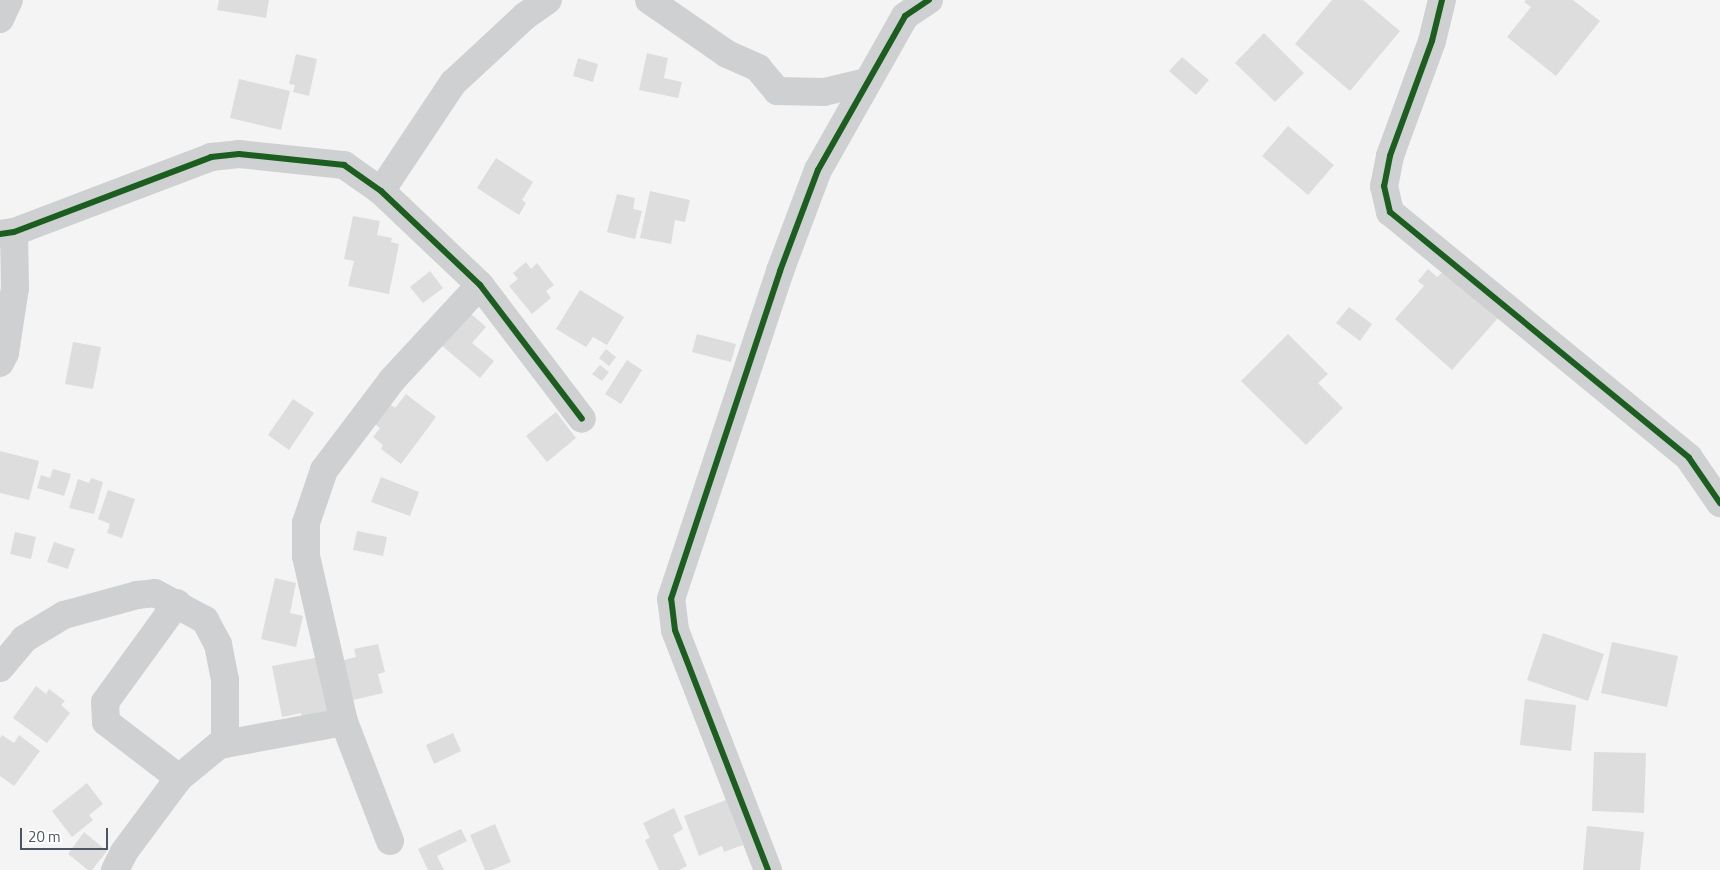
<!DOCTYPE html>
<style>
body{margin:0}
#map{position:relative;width:1720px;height:870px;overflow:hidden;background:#f4f4f4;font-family:"Titillium Web",sans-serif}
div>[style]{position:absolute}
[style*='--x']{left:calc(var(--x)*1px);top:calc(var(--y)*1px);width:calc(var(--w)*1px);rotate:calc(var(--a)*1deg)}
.building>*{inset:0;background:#ddddde}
.minor>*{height:28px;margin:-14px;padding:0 14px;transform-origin:14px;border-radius:14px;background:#ced0d2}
.cycleway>*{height:6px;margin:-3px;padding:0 3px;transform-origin:3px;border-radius:3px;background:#1b5e20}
span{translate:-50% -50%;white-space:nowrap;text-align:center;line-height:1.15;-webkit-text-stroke:5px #fff;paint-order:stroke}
.scale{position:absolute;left:20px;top:828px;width:88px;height:22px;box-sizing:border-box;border:2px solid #4a5661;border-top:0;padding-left:6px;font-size:15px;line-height:18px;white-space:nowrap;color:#4a5661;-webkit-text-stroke:4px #fff;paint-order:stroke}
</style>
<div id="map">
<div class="building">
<i style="clip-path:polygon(219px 0,269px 0,266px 18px,217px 10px)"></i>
<i style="clip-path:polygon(1332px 0,1363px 0,1400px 31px,1350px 91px,1295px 44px)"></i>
<i style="clip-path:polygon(1526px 0,1573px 0,1600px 21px,1556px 76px,1507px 37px,1531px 7px,1524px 2px)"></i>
<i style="clip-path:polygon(1264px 33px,1304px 73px,1275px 102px,1235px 63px)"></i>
<i style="clip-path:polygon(647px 53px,668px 58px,664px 78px,682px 82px,678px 98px,639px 90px)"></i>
<i style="clip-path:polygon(296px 54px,317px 59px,309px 96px,293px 92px,295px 85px,289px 84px)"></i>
<i style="clip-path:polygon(1182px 57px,1209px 80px,1196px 95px,1169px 71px)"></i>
<i style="clip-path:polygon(578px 58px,598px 64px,593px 82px,573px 76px)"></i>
<i style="clip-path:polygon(239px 79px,290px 91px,281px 130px,230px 118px)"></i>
<i style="clip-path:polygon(1288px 126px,1334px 165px,1308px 195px,1262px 156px)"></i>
<i style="clip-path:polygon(496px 158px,533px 182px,522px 200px,526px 203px,519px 215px,477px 188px)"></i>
<i style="clip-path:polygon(650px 191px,690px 200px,685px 222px,675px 220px,671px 244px,640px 238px)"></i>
<i style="clip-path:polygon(617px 194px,635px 198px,633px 209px,642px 211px,635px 239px,607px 232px)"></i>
<i style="clip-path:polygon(353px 216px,380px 221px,377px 235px,392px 238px,391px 242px,399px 244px,389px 294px,348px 286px,354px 261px,344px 259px)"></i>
<i style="clip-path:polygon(526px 262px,531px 269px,537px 263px,554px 285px,546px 291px,551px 298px,532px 314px,509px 286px,518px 279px,513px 273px)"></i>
<i style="clip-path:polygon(1428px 269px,1437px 277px,1444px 271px,1498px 318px,1452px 370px,1395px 319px,1424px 286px,1418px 281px)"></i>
<i style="clip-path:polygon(430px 271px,443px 288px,423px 303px,410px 287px)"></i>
<i style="clip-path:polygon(580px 290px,624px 317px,607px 345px,593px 337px,586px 347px,556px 329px)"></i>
<i style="clip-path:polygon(1349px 307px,1372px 324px,1360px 341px,1336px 323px)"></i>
<i style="clip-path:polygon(469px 312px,486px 327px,472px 343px,494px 361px,480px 378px,441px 345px)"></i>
<i style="clip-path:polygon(697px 334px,736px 344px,731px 362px,692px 352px)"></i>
<i style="clip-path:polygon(1288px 334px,1328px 374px,1318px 383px,1343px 408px,1306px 445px,1241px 381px)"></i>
<i style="clip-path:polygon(73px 342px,101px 347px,93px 389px,65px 384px)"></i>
<i style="clip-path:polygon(606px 349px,616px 357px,609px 366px,599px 358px)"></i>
<i style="clip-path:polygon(627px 360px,642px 370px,621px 404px,605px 394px)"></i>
<i style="clip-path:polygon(600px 365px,609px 372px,602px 381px,592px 374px)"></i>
<i style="clip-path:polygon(406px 394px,436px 417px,401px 464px,381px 449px,383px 445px,373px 437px,380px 428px,375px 424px,390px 404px,395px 408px)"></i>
<i style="clip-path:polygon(293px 399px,314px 413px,289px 450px,268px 435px)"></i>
<i style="clip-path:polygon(556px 412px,576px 438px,547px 462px,526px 436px)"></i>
<i style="clip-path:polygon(0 451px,39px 461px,29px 500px,0 493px)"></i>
<i style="clip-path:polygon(53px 469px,71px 474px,64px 496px,37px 488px,41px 475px,50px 478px)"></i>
<i style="clip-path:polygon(381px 477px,419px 492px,410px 516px,371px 502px)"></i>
<i style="clip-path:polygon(91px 478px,103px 482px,94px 514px,69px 508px,78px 479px,89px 483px)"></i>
<i style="clip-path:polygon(108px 490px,135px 499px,122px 538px,107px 533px,110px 524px,98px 519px)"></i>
<i style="clip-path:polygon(357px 531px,387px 537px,383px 556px,353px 550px)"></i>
<i style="clip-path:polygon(15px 532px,36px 537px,31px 559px,10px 554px)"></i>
<i style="clip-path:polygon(54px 542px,75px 549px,68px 569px,47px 562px)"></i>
<i style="clip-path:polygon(275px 578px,296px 583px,290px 613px,303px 616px,296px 647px,261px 639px)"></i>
<i style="clip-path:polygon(1543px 633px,1604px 654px,1588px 701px,1527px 680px)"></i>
<i style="clip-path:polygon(1612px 642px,1678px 656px,1667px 707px,1601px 693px)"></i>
<i style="clip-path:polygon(378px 644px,385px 672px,378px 674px,383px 693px,349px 701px,339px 661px,356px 657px,354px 649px)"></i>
<i style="clip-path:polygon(320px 657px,331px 717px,302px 723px,301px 713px,282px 717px,272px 666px)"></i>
<i style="clip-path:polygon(36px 686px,46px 694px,49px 689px,65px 701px,61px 705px,70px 713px,47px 743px,13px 718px)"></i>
<i style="clip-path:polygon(1525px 699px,1576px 705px,1571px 751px,1520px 745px)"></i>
<i style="clip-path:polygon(453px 733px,461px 751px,434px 764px,426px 745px)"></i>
<i style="clip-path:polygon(2px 735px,14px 743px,19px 735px,40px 751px,14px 786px,0 776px,0 738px)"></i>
<i style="clip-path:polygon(1594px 752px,1646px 753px,1644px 813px,1592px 811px)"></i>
<i style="clip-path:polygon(87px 783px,103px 804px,89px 815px,93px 820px,72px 837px,52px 811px)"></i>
<i style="clip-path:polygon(726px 800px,743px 845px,724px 852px,722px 846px,699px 856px,684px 816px)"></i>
<i style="clip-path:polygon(674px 808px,683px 829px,673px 835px,687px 866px,679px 870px,659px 870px,645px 840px,650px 838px,643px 823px)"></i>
<i style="clip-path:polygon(495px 824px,511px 862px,491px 870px,485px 870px,470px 835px)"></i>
<i style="clip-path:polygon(1587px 826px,1644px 832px,1640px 870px,1583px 870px)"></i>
<i style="clip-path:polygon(461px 829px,467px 841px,437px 856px,444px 870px,428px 870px,418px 849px)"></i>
<i style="clip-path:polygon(84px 832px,107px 851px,92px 870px,88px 870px,68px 854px)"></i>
</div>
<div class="minor">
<i style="--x:649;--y:0;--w:95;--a:34.7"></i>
<i style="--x:727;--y:54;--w:34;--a:24"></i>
<i style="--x:758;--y:68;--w:30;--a:50"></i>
<i style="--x:777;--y:91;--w:47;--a:1.2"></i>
<i style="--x:824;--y:92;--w:43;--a:-13.4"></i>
<i style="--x:1442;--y:0;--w:42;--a:103.7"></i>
<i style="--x:1432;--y:41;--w:122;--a:110.1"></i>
<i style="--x:1390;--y:156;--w:31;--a:101"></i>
<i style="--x:1384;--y:186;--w:27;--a:77"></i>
<i style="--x:1390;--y:212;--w:387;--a:39.4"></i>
<i style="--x:1689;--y:458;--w:55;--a:55.4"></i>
<i style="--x:0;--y:19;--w:21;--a:-65"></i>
<i style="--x:381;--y:191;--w:130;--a:-56.3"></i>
<i style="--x:453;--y:83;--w:98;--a:-42.9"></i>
<i style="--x:525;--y:16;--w:28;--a:-35"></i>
<i style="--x:0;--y:234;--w:14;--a:-8"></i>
<i style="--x:14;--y:232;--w:211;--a:-20.8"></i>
<i style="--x:211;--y:157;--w:28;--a:-6"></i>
<i style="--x:239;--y:154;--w:106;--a:6"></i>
<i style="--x:344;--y:165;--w:45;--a:35.1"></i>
<i style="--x:381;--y:191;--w:137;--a:43.5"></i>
<i style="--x:480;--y:285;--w:168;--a:52.7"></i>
<i style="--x:0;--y:363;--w:11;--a:-63"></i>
<i style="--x:5;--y:353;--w:66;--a:-81.3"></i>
<i style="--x:15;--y:288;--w:56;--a:-91"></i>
<i style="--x:177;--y:603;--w:122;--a:126"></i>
<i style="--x:105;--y:702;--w:20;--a:87"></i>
<i style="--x:106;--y:722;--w:92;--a:37.5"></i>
<i style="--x:0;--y:668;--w:38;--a:-50"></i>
<i style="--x:24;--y:639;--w:47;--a:-31"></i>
<i style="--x:64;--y:615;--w:76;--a:-15.3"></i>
<i style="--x:137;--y:595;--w:18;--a:-6"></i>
<i style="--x:155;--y:593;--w:57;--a:28.4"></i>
<i style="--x:205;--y:620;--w:27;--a:62"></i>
<i style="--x:218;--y:644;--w:37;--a:79"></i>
<i style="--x:225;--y:680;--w:64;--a:90"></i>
<i style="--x:390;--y:841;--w:128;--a:-111.1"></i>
<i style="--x:344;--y:722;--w:170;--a:-102.9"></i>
<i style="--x:306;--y:556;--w:33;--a:-90"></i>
<i style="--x:306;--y:523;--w:56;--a:-71.2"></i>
<i style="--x:324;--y:470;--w:113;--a:-52.9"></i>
<i style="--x:392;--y:380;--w:129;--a:-47.2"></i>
<i style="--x:115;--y:870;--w:20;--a:-63"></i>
<i style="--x:124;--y:852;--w:92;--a:-53.4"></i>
<i style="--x:179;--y:778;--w:52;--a:-39.5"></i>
<i style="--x:219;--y:745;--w:127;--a:-10.4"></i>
<i style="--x:768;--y:870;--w:257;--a:-111.2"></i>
<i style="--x:675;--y:630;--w:31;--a:-97"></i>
<i style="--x:671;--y:599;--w:346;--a:-71.6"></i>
<i style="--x:780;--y:271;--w:108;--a:-69.4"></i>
<i style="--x:818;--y:170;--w:177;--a:-60.5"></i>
<i style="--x:905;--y:16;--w:29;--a:-34"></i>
</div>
<div class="cycleway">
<i style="--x:1442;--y:0;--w:42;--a:103.7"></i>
<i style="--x:1432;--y:41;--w:122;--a:110.1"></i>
<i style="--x:1390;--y:156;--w:31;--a:101"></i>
<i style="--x:1384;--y:186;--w:27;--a:77"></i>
<i style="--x:1390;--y:212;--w:387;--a:39.4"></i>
<i style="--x:1689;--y:458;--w:55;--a:55.4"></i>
<i style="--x:0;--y:234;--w:14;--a:-8"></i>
<i style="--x:14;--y:232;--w:211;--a:-20.8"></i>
<i style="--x:211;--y:157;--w:28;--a:-6"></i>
<i style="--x:239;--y:154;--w:106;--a:6"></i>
<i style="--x:344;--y:165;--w:45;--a:35.1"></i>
<i style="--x:381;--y:191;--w:137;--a:43.5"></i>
<i style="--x:480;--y:285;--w:168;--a:52.7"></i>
<i style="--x:768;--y:870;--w:257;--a:-111.2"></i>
<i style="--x:675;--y:630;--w:31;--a:-97"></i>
<i style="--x:671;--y:599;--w:346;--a:-71.6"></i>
<i style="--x:780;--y:271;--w:108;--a:-69.4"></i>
<i style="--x:818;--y:170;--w:177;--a:-60.5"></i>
<i style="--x:905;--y:16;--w:29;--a:-34"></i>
</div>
<div class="scale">20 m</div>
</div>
